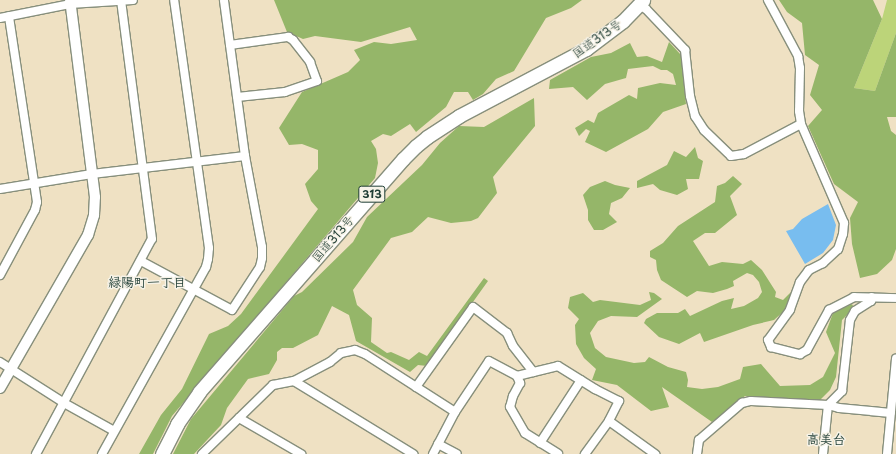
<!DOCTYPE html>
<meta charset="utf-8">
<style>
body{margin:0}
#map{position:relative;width:896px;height:454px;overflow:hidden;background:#efe1c3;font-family:"Playpen Sans","Klee One",sans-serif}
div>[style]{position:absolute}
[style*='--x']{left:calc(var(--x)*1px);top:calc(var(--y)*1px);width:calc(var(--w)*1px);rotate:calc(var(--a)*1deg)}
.green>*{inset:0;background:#bcd479}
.forest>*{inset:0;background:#95b669}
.water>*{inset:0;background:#78bdef}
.roads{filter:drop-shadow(1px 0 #878f7c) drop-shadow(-1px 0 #878f7c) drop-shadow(0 1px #878f7c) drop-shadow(0 -1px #878f7c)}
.minor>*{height:8px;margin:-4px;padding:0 4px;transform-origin:4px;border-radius:4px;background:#fff}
.tertiary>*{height:10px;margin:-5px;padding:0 5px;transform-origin:5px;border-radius:5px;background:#fff}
.trunk>*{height:13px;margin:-6.5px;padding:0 6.5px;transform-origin:6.5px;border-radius:6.5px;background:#fff}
span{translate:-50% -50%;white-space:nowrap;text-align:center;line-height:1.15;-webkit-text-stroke:3px #f7f3e8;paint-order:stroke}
.shield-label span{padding:1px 3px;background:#f7f3e8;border:1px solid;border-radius:3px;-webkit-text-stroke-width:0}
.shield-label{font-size:11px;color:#1f3d34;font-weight:700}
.street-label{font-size:12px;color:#1f3d34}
.neighbourhood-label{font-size:13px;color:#1f3d34;font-weight:700}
</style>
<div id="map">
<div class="green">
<i style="clip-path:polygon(887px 0,896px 0,896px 33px,875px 91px,854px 88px,882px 19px)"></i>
</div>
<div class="forest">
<i style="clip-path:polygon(274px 0,582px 0,571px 8px,546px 18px,514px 71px,496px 79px,483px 94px,473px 100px,468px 92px,454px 92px,446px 107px,416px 132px,410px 124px,391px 136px,383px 134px,371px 141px,376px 149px,378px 163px,375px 178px,172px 416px,153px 454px,139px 454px,161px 415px,182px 389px,209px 334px,228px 326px,241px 314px,318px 209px,311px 201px,305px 184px,318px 169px,318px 150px,302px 144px,289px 145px,279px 128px,302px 92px,348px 72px,360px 60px,354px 50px,374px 42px,391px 44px,417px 40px,410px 27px,361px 42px,315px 36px,303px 39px,287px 32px)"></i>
<i style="clip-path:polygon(779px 0,873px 0,882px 19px,854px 88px,875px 91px,896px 33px,896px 117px,887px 117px,891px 131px,896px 135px,896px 249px,892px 260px,877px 274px,860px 278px,852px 244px,850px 218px,858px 202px,834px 184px,808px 126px,822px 110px,810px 95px,819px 65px,805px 55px,802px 23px,787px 12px)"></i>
<i style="clip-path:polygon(669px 42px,681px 55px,686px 104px,663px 112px,648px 129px,606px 152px,585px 142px,590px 131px,586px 129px,579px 136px,575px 128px,588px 120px,594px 123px,598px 113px,629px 95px,637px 99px,638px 88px,660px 83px,676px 85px,673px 74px,667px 70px,661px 70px,653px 66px,628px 69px,626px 78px,605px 84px,587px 100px,573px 87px,549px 89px,550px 80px,591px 57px,611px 53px,630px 43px,637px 57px,647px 56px,662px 62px)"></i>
<i style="clip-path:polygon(534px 98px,535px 126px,493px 177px,497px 193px,478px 218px,471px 221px,451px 223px,428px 217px,412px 232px,391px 238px,353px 290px,357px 305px,372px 318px,371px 342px,387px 353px,391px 352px,409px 360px,419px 352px,427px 356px,484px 278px,488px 281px,427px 366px,418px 365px,410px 372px,356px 341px,349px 315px,332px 306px,318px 335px,293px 348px,282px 348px,277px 352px,277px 360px,269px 374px,248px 379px,227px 408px,221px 425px,194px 454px,173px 454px,191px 419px,294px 296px,302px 292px,353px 242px,367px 217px,422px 165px,440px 143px,459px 126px,484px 127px)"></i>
<i style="clip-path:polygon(695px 147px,698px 158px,703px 161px,699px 179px,686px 179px,688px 189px,677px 195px,660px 190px,653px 184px,637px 188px,637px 181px,667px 165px,674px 151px,686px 157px)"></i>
<i style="clip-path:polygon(733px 176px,742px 184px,730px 196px,737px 215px,715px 233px,705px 233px,693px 241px,709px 266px,722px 262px,743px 264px,751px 260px,762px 270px,776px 292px,775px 297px,783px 300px,791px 292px,788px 303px,784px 311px,774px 320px,753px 325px,704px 342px,700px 333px,679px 344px,659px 337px,644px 323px,646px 319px,657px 313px,678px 313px,685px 309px,690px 316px,722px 301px,734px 298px,731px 309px,744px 306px,758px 298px,762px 292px,759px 282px,753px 275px,747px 273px,733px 281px,734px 286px,727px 289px,713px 293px,697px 291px,687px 297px,661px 280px,657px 270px,656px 260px,650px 257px,650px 251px,663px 243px,678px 226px,715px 202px,717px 186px,725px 183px)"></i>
<i style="clip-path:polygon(605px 181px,615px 185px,630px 188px,622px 198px,611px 203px,609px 214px,617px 222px,603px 230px,594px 230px,588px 220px,588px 210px,583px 195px,590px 187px)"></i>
<i style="clip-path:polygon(649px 292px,654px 293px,662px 299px,637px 317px,611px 316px,598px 321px,590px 333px,595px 348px,606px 357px,634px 363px,645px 362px,649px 357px,668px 367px,686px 372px,688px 380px,687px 387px,702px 389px,718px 387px,740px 379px,743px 367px,761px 364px,780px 386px,810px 385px,823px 377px,835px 353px,826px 332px,833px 313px,852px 304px,854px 308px,842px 320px,836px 377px,830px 390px,820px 400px,745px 396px,712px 422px,662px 387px,669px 407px,651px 411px,617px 385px,592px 380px,596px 369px,584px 358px,576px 344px,575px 325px,579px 319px,568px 308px,570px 297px,583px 293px,593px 302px,600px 300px,640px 305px,651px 300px)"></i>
</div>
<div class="water">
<i style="clip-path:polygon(828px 204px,836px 225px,833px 240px,823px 253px,805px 264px,786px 231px,793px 229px,802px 219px)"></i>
</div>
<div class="roads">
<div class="minor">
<i style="--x:768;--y:0;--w:64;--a:61.8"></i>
<i style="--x:798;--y:56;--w:12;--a:81"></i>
<i style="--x:800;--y:68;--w:43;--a:91.3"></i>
<i style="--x:799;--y:111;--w:13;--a:81"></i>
<i style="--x:801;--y:124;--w:108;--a:66.5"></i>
<i style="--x:844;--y:223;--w:11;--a:95"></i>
<i style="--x:843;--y:234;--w:16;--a:108"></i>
<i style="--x:838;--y:249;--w:21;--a:137"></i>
<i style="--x:823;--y:263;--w:16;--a:153"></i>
<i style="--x:809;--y:270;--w:15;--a:127"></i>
<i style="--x:800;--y:282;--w:30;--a:110"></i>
<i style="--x:790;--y:310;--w:37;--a:126"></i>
<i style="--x:768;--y:340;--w:8;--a:67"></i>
<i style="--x:771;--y:347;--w:30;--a:14"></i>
<i style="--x:800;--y:354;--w:8;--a:-30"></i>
<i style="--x:807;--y:350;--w:46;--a:-61.2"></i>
<i style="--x:829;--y:310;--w:28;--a:-27"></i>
<i style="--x:854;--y:297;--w:42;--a:1.4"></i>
<i style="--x:639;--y:5;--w:8;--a:30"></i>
<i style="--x:646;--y:9;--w:57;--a:46.4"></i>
<i style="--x:685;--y:50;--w:46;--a:83.8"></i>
<i style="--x:690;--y:96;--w:21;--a:76"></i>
<i style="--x:695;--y:116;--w:17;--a:57"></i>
<i style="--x:704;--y:130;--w:37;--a:44"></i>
<i style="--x:731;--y:156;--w:13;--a:-9"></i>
<i style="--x:744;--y:154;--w:64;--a:-27.8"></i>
<i style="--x:0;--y:18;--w:71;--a:-11.3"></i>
<i style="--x:70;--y:4;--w:63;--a:-3.6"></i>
<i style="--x:230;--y:45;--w:59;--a:-7.9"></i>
<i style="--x:288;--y:37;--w:6;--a:31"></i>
<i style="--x:293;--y:40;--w:28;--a:52"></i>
<i style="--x:310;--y:62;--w:20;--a:70"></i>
<i style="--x:317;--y:81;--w:34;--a:161"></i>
<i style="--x:285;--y:92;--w:48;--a:174.1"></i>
<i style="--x:0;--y:189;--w:93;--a:-9.3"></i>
<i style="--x:92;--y:174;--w:154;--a:-6.7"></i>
<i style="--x:141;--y:261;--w:103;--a:28.3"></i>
<i style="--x:232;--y:310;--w:51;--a:-56.9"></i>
<i style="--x:260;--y:267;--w:9;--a:-77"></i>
<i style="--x:262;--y:258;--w:11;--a:-90"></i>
<i style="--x:262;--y:247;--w:93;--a:-100.6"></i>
<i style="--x:245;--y:156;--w:157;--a:-97.7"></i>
<i style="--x:0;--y:275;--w:74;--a:-61.7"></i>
<i style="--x:35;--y:210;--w:8;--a:-76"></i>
<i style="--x:37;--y:202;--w:188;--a:-98.6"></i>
<i style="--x:0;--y:362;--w:76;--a:32.6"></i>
<i style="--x:64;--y:403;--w:57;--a:29.2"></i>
<i style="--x:517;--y:376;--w:8;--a:67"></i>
<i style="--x:520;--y:383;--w:15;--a:118"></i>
<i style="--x:513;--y:396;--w:11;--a:105"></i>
<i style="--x:510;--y:407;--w:30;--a:60"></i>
<i style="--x:525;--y:433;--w:39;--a:32"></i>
<i style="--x:294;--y:381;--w:140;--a:31.5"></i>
<i style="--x:416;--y:387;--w:98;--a:-54.5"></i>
<i style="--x:473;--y:307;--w:43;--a:37.4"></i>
<i style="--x:507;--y:333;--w:14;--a:65"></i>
<i style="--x:513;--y:346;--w:33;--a:52"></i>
<i style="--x:239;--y:418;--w:72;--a:30.1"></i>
<i style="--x:609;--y:421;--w:57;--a:35.7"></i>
<i style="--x:540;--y:443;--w:75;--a:-56.9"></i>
<i style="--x:438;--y:444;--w:21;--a:28"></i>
<i style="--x:36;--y:454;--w:244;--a:-61.7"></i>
<i style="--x:152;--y:239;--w:241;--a:-97.4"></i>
<i style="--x:102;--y:454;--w:214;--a:-60.9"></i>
<i style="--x:206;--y:267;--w:8;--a:-76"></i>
<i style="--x:208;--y:259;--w:11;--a:-85"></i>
<i style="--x:209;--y:248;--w:250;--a:-98"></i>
<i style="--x:202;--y:454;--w:99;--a:-44.2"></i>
<i style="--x:273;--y:385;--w:21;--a:-11"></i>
<i style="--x:294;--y:381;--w:41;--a:-27.8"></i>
<i style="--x:330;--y:362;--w:14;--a:-39"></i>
<i style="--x:341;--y:353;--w:14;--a:-12"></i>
<i style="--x:355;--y:350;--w:11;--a:22"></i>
<i style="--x:365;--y:354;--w:107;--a:32.8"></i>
<i style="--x:433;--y:454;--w:47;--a:-62.4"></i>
<i style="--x:455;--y:412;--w:61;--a:-56.3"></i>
<i style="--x:489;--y:361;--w:32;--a:28"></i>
<i style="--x:517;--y:376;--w:42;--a:-13.7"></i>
<i style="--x:558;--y:366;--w:44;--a:31.9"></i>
<i style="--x:595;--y:389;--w:27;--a:27"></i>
<i style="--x:619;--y:401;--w:22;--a:117"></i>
<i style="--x:609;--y:421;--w:41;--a:126"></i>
<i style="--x:697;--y:454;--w:14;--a:-82"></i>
<i style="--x:699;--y:440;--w:57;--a:-40.7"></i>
<i style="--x:742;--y:403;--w:9;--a:-13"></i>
<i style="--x:751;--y:401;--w:77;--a:3"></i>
<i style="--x:828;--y:405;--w:11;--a:15"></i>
<i style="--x:839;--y:408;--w:52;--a:5.5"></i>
<i style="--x:823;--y:454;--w:49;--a:-84.2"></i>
<i style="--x:828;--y:405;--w:20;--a:-45"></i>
<i style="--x:842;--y:391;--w:71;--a:-83.6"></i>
<i style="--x:850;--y:320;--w:10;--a:-61"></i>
<i style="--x:855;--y:311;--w:19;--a:-32"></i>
<i style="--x:871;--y:301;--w:4;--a:-76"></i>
<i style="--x:887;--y:454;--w:96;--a:-84.6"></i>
</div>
<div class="tertiary">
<i style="--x:0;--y:388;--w:177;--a:-60.1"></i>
<i style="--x:88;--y:235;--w:21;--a:-73"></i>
<i style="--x:94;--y:215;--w:18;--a:-87"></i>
<i style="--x:95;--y:197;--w:199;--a:-97.2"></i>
</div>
<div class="trunk">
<i style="--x:162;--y:454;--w:34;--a:-63"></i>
<i style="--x:177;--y:424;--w:39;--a:-55"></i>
<i style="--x:199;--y:392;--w:310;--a:-48.8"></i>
<i style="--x:403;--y:159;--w:18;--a:-45"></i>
<i style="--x:416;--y:146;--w:14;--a:-39"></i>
<i style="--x:427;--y:137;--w:38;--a:-33"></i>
<i style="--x:459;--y:116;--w:144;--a:-27.8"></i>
<i style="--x:586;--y:49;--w:46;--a:-37.1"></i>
<i style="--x:623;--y:21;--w:29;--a:-46"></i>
</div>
</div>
<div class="shield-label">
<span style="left:372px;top:194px">313</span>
</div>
<div class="street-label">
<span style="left:597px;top:39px;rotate:-35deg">国道313号</span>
<span style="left:333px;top:239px;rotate:-49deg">国道313号</span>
</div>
<div class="neighbourhood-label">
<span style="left:147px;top:282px">緑陽町一丁目</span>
<span style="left:826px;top:439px">高美台</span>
</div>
</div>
